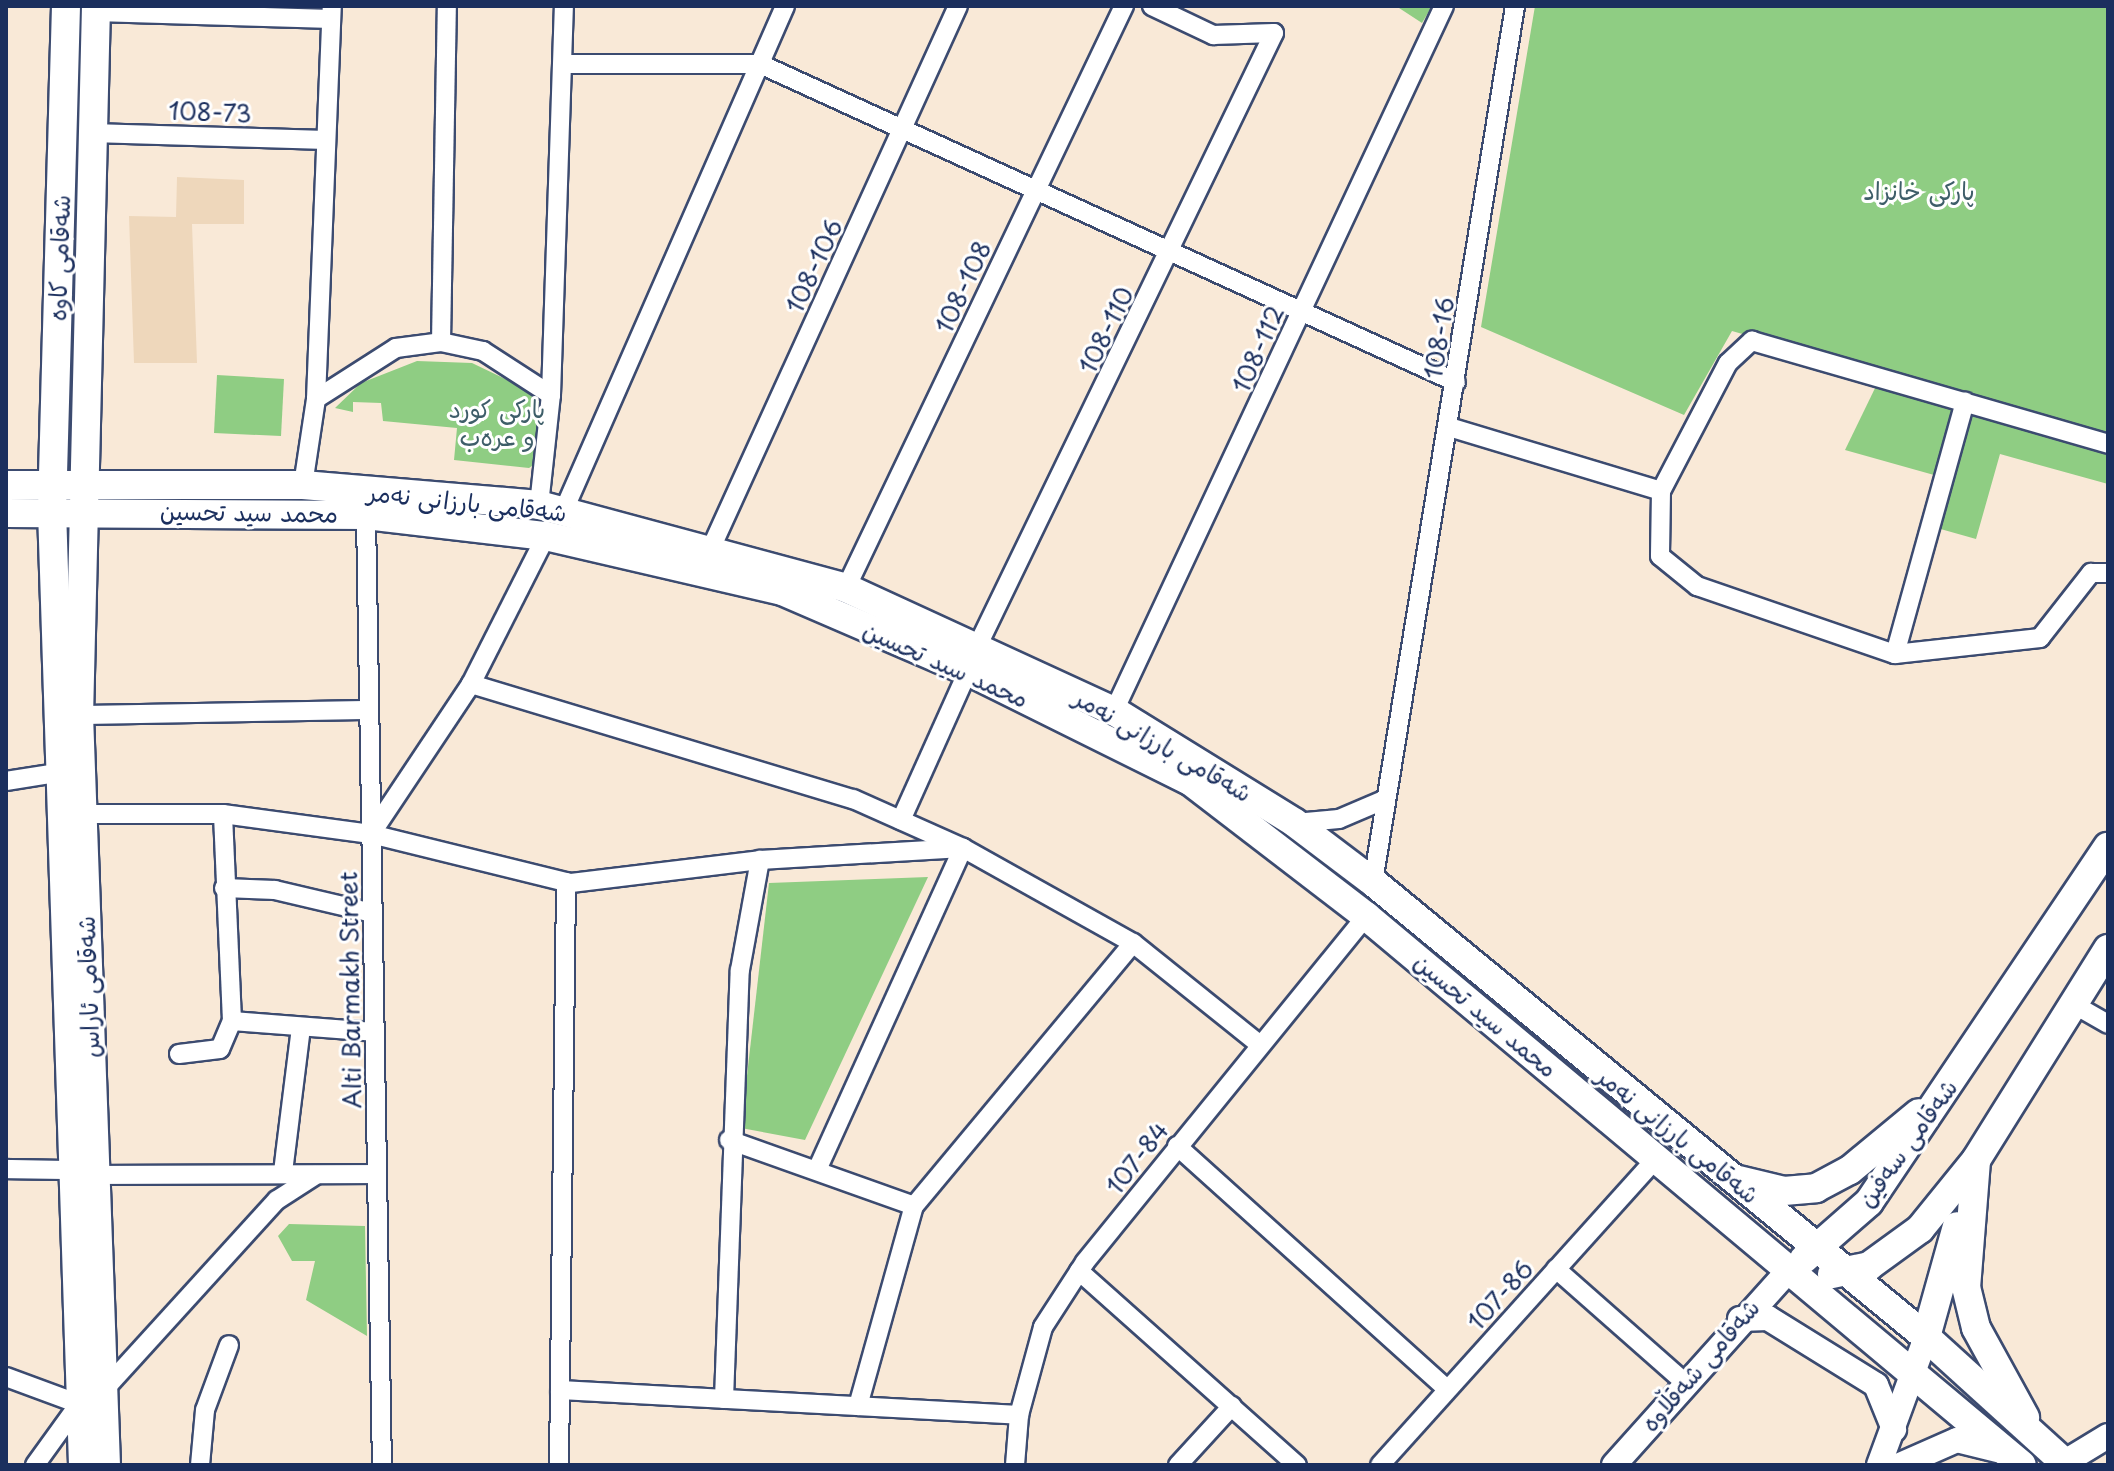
<!DOCTYPE html>
<meta charset="utf-8">
<style>
body{margin:0}
#map{position:relative;width:2114px;height:1471px;overflow:hidden;background:#f9e9d7;font-family:"Playpen Sans","Playpen Sans Arabic",sans-serif}
div>[style]{position:absolute}
[style*='--x']{left:calc(var(--x)*1px);top:calc(var(--y)*1px);width:calc(var(--w)*1px);rotate:calc(var(--a)*1deg)}
.built>*{inset:0;background:#eed7bb}
.green>*{inset:0;background:#8fcd83}
.roads{filter:drop-shadow(2px 0 #3c4b70) drop-shadow(-2px 0 #3c4b70) drop-shadow(0 2px #3c4b70) drop-shadow(0 -2px #3c4b70)}
.street>*{height:18px;margin:-9px;padding:0 9px;transform-origin:9px;border-radius:9px;background:#fff}
.secondary>*{height:24px;margin:-12px;padding:0 12px;transform-origin:12px;border-radius:12px;background:#fff}
.primary>*{height:28px;margin:-14px;padding:0 14px;transform-origin:14px;border-radius:14px;background:#fff}
span{translate:-50% -50%;white-space:nowrap;text-align:center;line-height:1.15;-webkit-text-stroke:6px #fff;paint-order:stroke}
.street-label{font-size:24px;color:#1b2f5e}
.park-label{font-size:24px;color:#3e5e69}
.frame{position:absolute;inset:0;border:8px solid #1b2f5e;pointer-events:none}
</style>
<div id="map">
<div class="built">
<i style="clip-path:polygon(177px 177px,244px 180px,244px 224px,192px 224px,197px 363px,134px 363px,129px 216px,176px 217px)"></i>
</div>
<div class="green">
<i style="clip-path:polygon(1396px 6px,1432px 6px,1422px 23px)"></i>
<i style="clip-path:polygon(1535px 6px,2108px 6px,2108px 439px,1732px 331px,1684px 415px,1481px 327px)"></i>
<i style="clip-path:polygon(417px 361px,472px 363px,522px 387px,539px 402px,539px 461px,529px 468px,454px 460px,457px 428px,383px 421px,381px 403px,353px 402px,353px 412px,335px 408px,361px 383px)"></i>
<i style="clip-path:polygon(217px 375px,284px 379px,281px 436px,214px 433px)"></i>
<i style="clip-path:polygon(1878px 382px,1957px 403px,1934px 475px,1845px 450px)"></i>
<i style="clip-path:polygon(1972px 403px,2108px 441px,2108px 484px,2000px 454px,1976px 539px,1937px 528px)"></i>
<i style="clip-path:polygon(928px 877px,805px 1140px,741px 1128px,769px 883px)"></i>
<i style="clip-path:polygon(289px 1224px,365px 1226px,367px 1336px,306px 1300px,315px 1261px,292px 1261px,278px 1236px)"></i>
</div>
<div class="roads">
<div class="street">
<i style="--x:1152;--y:6;--w:68;--a:25.4"></i>
<i style="--x:1213;--y:35;--w:61;--a:-1.9"></i>
<i style="--x:96;--y:12;--w:235;--a:1.7"></i>
<i style="--x:564;--y:64;--w:196;--a:0"></i>
<i style="--x:760;--y:64;--w:765;--a:24.56"></i>
<i style="--x:92;--y:133;--w:234;--a:1.7"></i>
<i style="--x:441;--y:342;--w:336;--a:-89"></i>
<i style="--x:316;--y:399;--w:95;--a:-32.5"></i>
<i style="--x:396;--y:348;--w:45;--a:-7.6"></i>
<i style="--x:441;--y:342;--w:43;--a:12.1"></i>
<i style="--x:483;--y:351;--w:81;--a:32.9"></i>
<i style="--x:1449;--y:427;--w:221;--a:16.8"></i>
<i style="--x:1661;--y:491;--w:144;--a:-62.4"></i>
<i style="--x:1728;--y:363;--w:33;--a:-43"></i>
<i style="--x:1752;--y:341;--w:371;--a:16.1"></i>
<i style="--x:303;--y:485;--w:87;--a:-81.4"></i>
<i style="--x:316;--y:399;--w:393;--a:-87.7"></i>
<i style="--x:1661;--y:491;--w:65;--a:90.9"></i>
<i style="--x:1660;--y:556;--w:48;--a:39"></i>
<i style="--x:1697;--y:586;--w:209;--a:19"></i>
<i style="--x:1895;--y:654;--w:146;--a:-6.3"></i>
<i style="--x:2040;--y:638;--w:83;--a:-51.9"></i>
<i style="--x:2091;--y:573;--w:17;--a:0"></i>
<i style="--x:539;--y:505;--w:111;--a:-83.8"></i>
<i style="--x:551;--y:395;--w:389;--a:-88.1"></i>
<i style="--x:564;--y:510;--w:550;--a:-66.32"></i>
<i style="--x:366;--y:515;--w:950;--a:89.04"></i>
<i style="--x:712;--y:546;--w:593;--a:-65.51"></i>
<i style="--x:846;--y:588;--w:645;--a:-64.47"></i>
<i style="--x:977;--y:647;--w:682;--a:-64.19"></i>
<i style="--x:1895;--y:654;--w:262;--a:-74.5"></i>
<i style="--x:471;--y:684;--w:399;--a:16.8"></i>
<i style="--x:853;--y:799;--w:120;--a:24"></i>
<i style="--x:963;--y:848;--w:195;--a:29.2"></i>
<i style="--x:1133;--y:943;--w:160;--a:38.7"></i>
<i style="--x:1114;--y:711;--w:778;--a:-64.92"></i>
<i style="--x:79;--y:715;--w:290;--a:-1"></i>
<i style="--x:6;--y:781;--w:52;--a:-8.9"></i>
<i style="--x:82;--y:814;--w:141;--a:0"></i>
<i style="--x:223;--y:814;--w:149;--a:7.7"></i>
<i style="--x:371;--y:834;--w:206;--a:13.8"></i>
<i style="--x:571;--y:883;--w:190;--a:-6.9"></i>
<i style="--x:760;--y:860;--w:203;--a:-3.4"></i>
<i style="--x:963;--y:848;--w:350;--a:114.4"></i>
<i style="--x:901;--y:820;--w:163;--a:-65.8"></i>
<i style="--x:1295;--y:823;--w:44;--a:-5.2"></i>
<i style="--x:1339;--y:819;--w:51;--a:-23.1"></i>
<i style="--x:371;--y:834;--w:180;--a:-56.3"></i>
<i style="--x:471;--y:684;--w:166;--a:-63.1"></i>
<i style="--x:1373;--y:882;--w:887;--a:-80.79"></i>
<i style="--x:224;--y:888;--w:51;--a:2.2"></i>
<i style="--x:275;--y:890;--w:100;--a:13.3"></i>
<i style="--x:2073;--y:1004;--w:40;--a:29.7"></i>
<i style="--x:232;--y:1021;--w:142;--a:4.4"></i>
<i style="--x:179;--y:1054;--w:41;--a:-7"></i>
<i style="--x:220;--y:1049;--w:30;--a:-67"></i>
<i style="--x:232;--y:1021;--w:207;--a:-92.5"></i>
<i style="--x:729;--y:1140;--w:196;--a:19.6"></i>
<i style="--x:1177;--y:1146;--w:363;--a:42"></i>
<i style="--x:6;--y:1169;--w:66;--a:0.9"></i>
<i style="--x:283;--y:1172;--w:146;--a:-82.9"></i>
<i style="--x:94;--y:1175;--w:283;--a:-0.2"></i>
<i style="--x:1556;--y:1269;--w:171;--a:41.4"></i>
<i style="--x:1079;--y:1271;--w:292;--a:41.7"></i>
<i style="--x:6;--y:1377;--w:78;--a:20.3"></i>
<i style="--x:560;--y:1390;--w:460;--a:3.1"></i>
<i style="--x:724;--y:1399;--w:429;--a:-87.9"></i>
<i style="--x:740;--y:970;--w:112;--a:-79.7"></i>
<i style="--x:858;--y:1406;--w:208;--a:-74.4"></i>
<i style="--x:914;--y:1206;--w:342;--a:-50.2"></i>
<i style="--x:35;--y:1465;--w:75;--a:-54.2"></i>
<i style="--x:79;--y:1404;--w:27;--a:-28"></i>
<i style="--x:103;--y:1391;--w:258;--a:-47.7"></i>
<i style="--x:277;--y:1200;--w:46;--a:-32.7"></i>
<i style="--x:200;--y:1465;--w:55;--a:-84.8"></i>
<i style="--x:205;--y:1410;--w:69;--a:-69.7"></i>
<i style="--x:559;--y:1465;--w:583;--a:-89.31"></i>
<i style="--x:1015;--y:1465;--w:50;--a:-85.4"></i>
<i style="--x:1019;--y:1415;--w:91;--a:-74.7"></i>
<i style="--x:1043;--y:1327;--w:77;--a:-57.1"></i>
<i style="--x:1085;--y:1262;--w:446;--a:-50.9"></i>
<i style="--x:1178;--y:1465;--w:80;--a:-47.5"></i>
<i style="--x:1380;--y:1465;--w:414;--a:-48"></i>
</div>
<div class="secondary">
<i style="--x:1740;--y:1319;--w:28;--a:-2"></i>
<i style="--x:1768;--y:1318;--w:127;--a:31.8"></i>
<i style="--x:1876;--y:1385;--w:48;--a:67.8"></i>
<i style="--x:2065;--y:1462;--w:50;--a:-31.2"></i>
<i style="--x:1614;--y:1465;--w:263;--a:-48.1"></i>
<i style="--x:1879;--y:1465;--w:136;--a:-69.8"></i>
<i style="--x:1900;--y:1465;--w:62;--a:-23.7"></i>
<i style="--x:1957;--y:1440;--w:45;--a:14"></i>
</div>
<div class="primary">
<i style="--x:66;--y:6;--w:504;--a:91.59"></i>
<i style="--x:52;--y:510;--w:956;--a:88.14"></i>
<i style="--x:96;--y:6;--w:709;--a:91.37"></i>
<i style="--x:79;--y:715;--w:750;--a:87.94"></i>
<i style="--x:6;--y:485;--w:297;--a:0"></i>
<i style="--x:303;--y:485;--w:237;--a:4.8"></i>
<i style="--x:539;--y:505;--w:318;--a:15.1"></i>
<i style="--x:846;--y:588;--w:295;--a:24.7"></i>
<i style="--x:1114;--y:711;--w:213;--a:31.7"></i>
<i style="--x:1295;--y:823;--w:98;--a:37.1"></i>
<i style="--x:1373;--y:882;--w:716;--a:39.45"></i>
<i style="--x:1926;--y:1337;--w:190;--a:42.2"></i>
<i style="--x:6;--y:513;--w:360;--a:0.3"></i>
<i style="--x:366;--y:515;--w:181;--a:6.7"></i>
<i style="--x:546;--y:536;--w:242;--a:13.1"></i>
<i style="--x:782;--y:591;--w:202;--a:23.3"></i>
<i style="--x:968;--y:671;--w:248;--a:26.4"></i>
<i style="--x:1190;--y:781;--w:222;--a:37.5"></i>
<i style="--x:1366;--y:916;--w:855;--a:39.93"></i>
<i style="--x:1976;--y:1161;--w:126;--a:94.5"></i>
<i style="--x:1966;--y:1287;--w:42;--a:76.3"></i>
<i style="--x:1976;--y:1328;--w:102;--a:61.2"></i>
<i style="--x:1739;--y:1180;--w:46;--a:13.7"></i>
<i style="--x:1784;--y:1191;--w:32;--a:-5"></i>
<i style="--x:1816;--y:1188;--w:38;--a:-28"></i>
<i style="--x:1850;--y:1170;--w:89;--a:-39.6"></i>
<i style="--x:1804;--y:1259;--w:86;--a:-41.2"></i>
<i style="--x:1869;--y:1202;--w:428;--a:-56.1"></i>
<i style="--x:1832;--y:1274;--w:38;--a:-12"></i>
<i style="--x:1869;--y:1266;--w:63;--a:-36"></i>
<i style="--x:1920;--y:1229;--w:89;--a:-50.9"></i>
<i style="--x:1976;--y:1160;--w:249;--a:-58"></i>
<i style="--x:1926;--y:1337;--w:115;--a:-74.4"></i>
</div>
</div>
<div class="street-label">
<span style="left:210px;top:112px;rotate:2deg">108-73</span>
<span style="left:59px;top:258px;rotate:-88deg">شەقامی کاوە</span>
<span style="left:814px;top:266px;rotate:-65deg">108-106</span>
<span style="left:963px;top:287px;rotate:-65deg">108-108</span>
<span style="left:1106px;top:330px;rotate:-64deg">108-110</span>
<span style="left:1439px;top:338px;rotate:-81deg">108-16</span>
<span style="left:1258px;top:349px;rotate:-66deg">108-112</span>
<span style="left:467px;top:502px;rotate:6deg">شەقامی بارزانی نەمر</span>
<span style="left:249px;top:512px;rotate:1deg">محمد سید تحسین</span>
<span style="left:946px;top:664px;rotate:24deg">محمد سید تحسین</span>
<span style="left:1163px;top:745px;rotate:30deg">شەقامی بارزانی نەمر</span>
<span style="left:88px;top:987px;rotate:-92deg">شەقامی ئاراس</span>
<span style="left:350px;top:990px;rotate:-91deg">Alti Barmakh Street</span>
<span style="left:1486px;top:1015px;rotate:40deg">محمد سید تحسین</span>
<span style="left:1678px;top:1135px;rotate:39deg">شەقامی بارزانی نەمر</span>
<span style="left:1907px;top:1143px;rotate:-54deg">شەقامی سەفین</span>
<span style="left:1137px;top:1158px;rotate:-52deg">107-84</span>
<span style="left:1500px;top:1295px;rotate:-48deg">107-86</span>
<span style="left:1700px;top:1365px;rotate:-49deg">شەقامی شەقڵاوە</span>
</div>
<div class="park-label">
<span style="left:1919px;top:191px">پارکی خانزاد</span>
<span style="left:497px;top:423px">پاركی كورد<br>و عرەب</span>
</div>
<div class="frame"></div>
</div>
